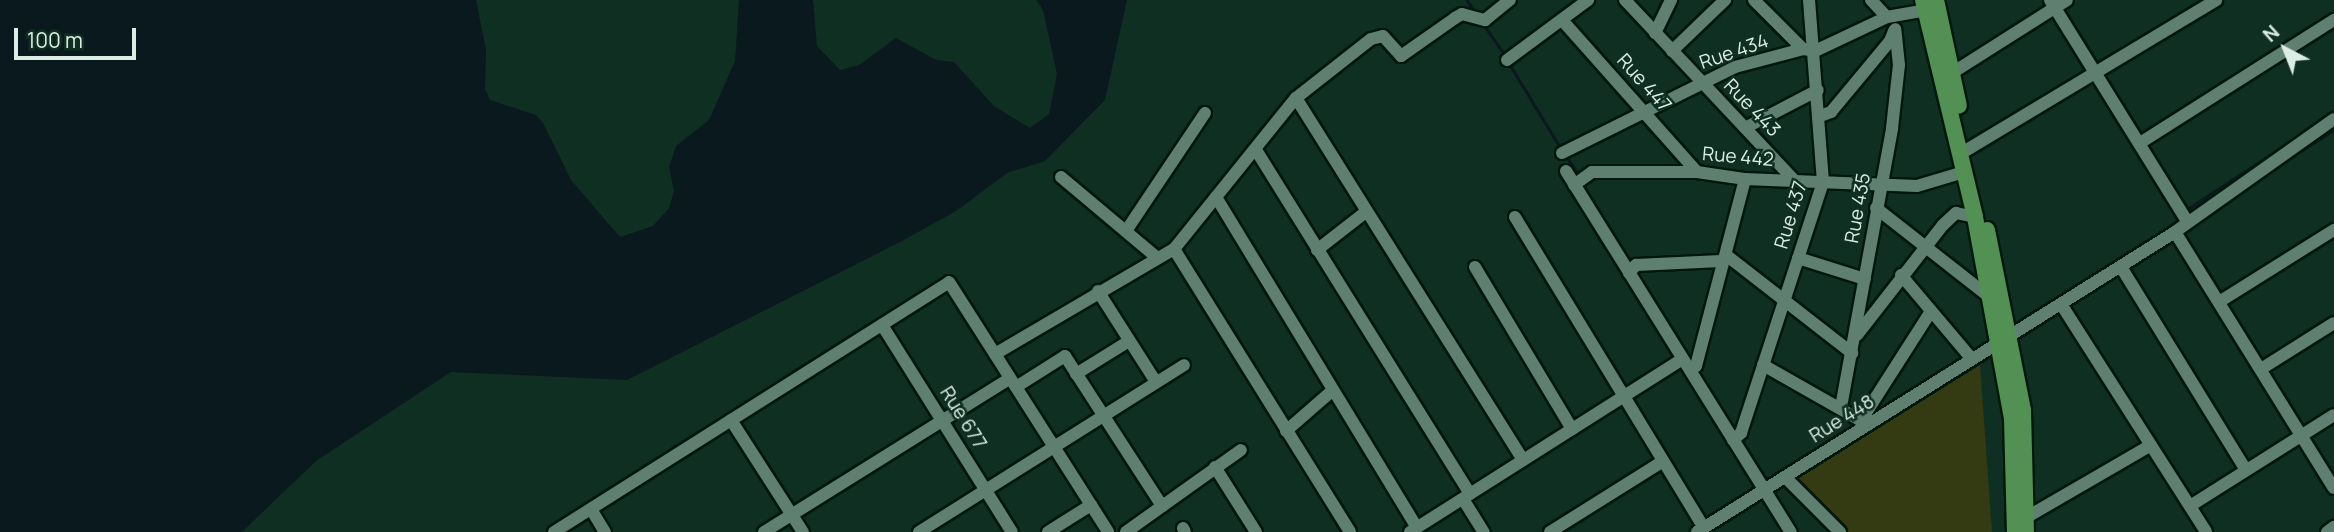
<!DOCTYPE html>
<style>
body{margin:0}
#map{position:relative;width:2334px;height:532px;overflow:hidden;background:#102f23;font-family:Manrope,sans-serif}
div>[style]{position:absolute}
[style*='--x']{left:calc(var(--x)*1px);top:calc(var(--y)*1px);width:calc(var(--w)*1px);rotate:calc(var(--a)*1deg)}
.green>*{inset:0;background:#343a12}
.water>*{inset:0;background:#0a191d}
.stream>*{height:2.5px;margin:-1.25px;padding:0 1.25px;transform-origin:1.25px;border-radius:1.25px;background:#0a191d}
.roads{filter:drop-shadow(2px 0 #00170c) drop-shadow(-2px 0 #00170c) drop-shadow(0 2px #00170c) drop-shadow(0 -2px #00170c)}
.minor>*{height:12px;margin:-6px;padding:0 6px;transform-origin:6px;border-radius:6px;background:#5f8071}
.major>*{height:16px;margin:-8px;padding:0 8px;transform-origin:8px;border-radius:8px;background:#529153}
span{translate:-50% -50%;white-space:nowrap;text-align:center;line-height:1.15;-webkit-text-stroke:5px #102f23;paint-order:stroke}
.street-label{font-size:19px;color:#dbede4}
.north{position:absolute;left:2250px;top:14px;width:70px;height:70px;-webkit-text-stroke:5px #102f23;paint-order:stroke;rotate:318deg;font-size:19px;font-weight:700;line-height:28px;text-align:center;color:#dbede4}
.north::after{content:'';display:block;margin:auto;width:24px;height:32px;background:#dbede4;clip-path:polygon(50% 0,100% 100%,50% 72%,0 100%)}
.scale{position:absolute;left:14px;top:28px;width:122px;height:32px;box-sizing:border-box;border:4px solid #dbede4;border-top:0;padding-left:9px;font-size:21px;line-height:24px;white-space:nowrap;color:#dbede4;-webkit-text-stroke:5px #102f23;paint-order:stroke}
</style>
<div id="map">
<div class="green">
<i style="clip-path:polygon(1980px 365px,1992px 532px,1846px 532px,1793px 481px)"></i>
</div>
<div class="water">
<i style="clip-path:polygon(0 0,476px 0,486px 50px,485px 89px,490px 100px,536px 115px,543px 123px,571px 180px,620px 237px,653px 226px,669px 208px,674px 191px,669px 167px,676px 146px,709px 120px,735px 61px,739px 0,813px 0,817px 46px,840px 70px,859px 65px,896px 38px,936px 60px,954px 62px,994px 106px,1030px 128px,1049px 114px,1057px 74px,1043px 10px,1036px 0,1127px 0,1105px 100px,1045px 161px,1007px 173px,956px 211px,902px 241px,627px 380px,451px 372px,316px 461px,242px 532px,0 532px)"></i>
</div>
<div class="stream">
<i style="--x:1467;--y:0;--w:17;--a:57"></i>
<i style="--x:1484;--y:25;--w:39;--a:55"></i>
<i style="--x:1509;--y:63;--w:102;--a:58.7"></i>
<i style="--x:1566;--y:155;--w:25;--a:58"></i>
<i style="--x:2289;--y:158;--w:53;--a:-31.9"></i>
<i style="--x:2189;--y:208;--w:153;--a:-33.3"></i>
</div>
<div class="roads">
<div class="minor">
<i style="--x:1625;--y:0;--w:248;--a:46.8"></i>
<i style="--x:1754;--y:0;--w:69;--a:45"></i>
<i style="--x:1871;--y:0;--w:23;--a:47"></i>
<i style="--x:2050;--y:0;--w:260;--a:58.2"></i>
<i style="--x:1562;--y:20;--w:203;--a:48.4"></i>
<i style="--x:1655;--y:33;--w:37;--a:-64"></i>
<i style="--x:1672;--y:51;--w:74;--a:-43.9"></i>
<i style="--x:1507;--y:60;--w:101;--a:-36.5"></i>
<i style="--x:1952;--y:73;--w:136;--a:-32.4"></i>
<i style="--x:1296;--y:98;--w:427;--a:57.9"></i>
<i style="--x:1820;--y:116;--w:12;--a:-20"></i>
<i style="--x:1831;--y:112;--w:92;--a:-50.3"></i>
<i style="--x:1890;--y:41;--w:11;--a:-68"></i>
<i style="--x:1745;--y:128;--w:82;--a:-27.5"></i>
<i style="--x:2140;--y:143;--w:230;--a:-32.4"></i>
<i style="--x:1256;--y:150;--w:405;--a:58.1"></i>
<i style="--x:1562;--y:153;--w:193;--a:-26.4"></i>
<i style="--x:1735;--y:67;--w:70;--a:-14.8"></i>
<i style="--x:1803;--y:49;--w:12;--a:9"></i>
<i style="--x:1815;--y:51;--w:80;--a:-25.3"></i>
<i style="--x:1887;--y:17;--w:39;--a:-10"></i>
<i style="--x:1960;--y:154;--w:299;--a:-31"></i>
<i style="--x:1566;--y:171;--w:425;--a:58.1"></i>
<i style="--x:1061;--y:177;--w:123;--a:40"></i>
<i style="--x:1574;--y:185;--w:22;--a:-36"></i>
<i style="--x:1592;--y:172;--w:105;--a:0"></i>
<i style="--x:1697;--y:172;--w:49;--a:8.3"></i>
<i style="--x:1745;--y:179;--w:172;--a:2.3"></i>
<i style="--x:1917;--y:186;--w:49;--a:-16.6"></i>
<i style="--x:1216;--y:197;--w:386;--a:58.7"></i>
<i style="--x:1876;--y:208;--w:141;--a:38.1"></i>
<i style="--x:1515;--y:217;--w:364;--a:58.7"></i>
<i style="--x:1126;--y:231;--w:142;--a:-56.2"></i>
<i style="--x:2175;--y:232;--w:301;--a:58.2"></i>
<i style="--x:1174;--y:249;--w:333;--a:58.1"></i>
<i style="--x:1317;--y:250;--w:63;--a:-38"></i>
<i style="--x:1726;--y:255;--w:160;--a:37.9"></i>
<i style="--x:1798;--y:258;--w:70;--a:17.4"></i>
<i style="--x:1475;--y:267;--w:189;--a:59.1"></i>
<i style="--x:2121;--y:267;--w:238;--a:58.4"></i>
<i style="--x:1629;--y:273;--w:11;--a:-49"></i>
<i style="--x:1636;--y:265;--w:85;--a:-2.7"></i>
<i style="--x:1901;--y:275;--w:110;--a:49.8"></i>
<i style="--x:1098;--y:291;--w:108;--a:57.5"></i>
<i style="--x:2219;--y:302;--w:136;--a:-32.1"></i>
<i style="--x:2061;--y:304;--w:270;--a:57.5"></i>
<i style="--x:882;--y:325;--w:244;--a:57.9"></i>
<i style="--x:1857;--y:335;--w:140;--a:-52"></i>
<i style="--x:1943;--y:225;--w:18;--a:-43"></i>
<i style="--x:1956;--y:213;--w:19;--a:12"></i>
<i style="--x:995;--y:354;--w:208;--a:-30.4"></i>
<i style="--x:1174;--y:249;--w:194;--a:-51.1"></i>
<i style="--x:1296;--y:98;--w:95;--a:-38.2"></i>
<i style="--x:1371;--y:39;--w:12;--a:-14"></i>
<i style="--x:1383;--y:36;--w:27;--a:48"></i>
<i style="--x:1401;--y:56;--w:66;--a:-35.1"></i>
<i style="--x:1455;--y:18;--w:8;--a:-30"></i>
<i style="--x:1462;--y:14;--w:24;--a:15"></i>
<i style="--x:1485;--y:20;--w:32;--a:-39"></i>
<i style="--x:1763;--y:365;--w:117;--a:29.6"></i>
<i style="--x:2261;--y:369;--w:86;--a:-32.2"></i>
<i style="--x:1690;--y:370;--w:7;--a:-34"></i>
<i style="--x:1696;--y:366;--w:193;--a:-75.3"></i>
<i style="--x:1076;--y:374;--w:62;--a:-31.9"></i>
<i style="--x:1016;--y:387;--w:58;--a:-32.3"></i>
<i style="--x:1065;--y:356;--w:179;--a:57.1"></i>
<i style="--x:1841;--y:407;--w:284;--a:-79.6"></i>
<i style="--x:1892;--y:128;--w:63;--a:-83.7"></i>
<i style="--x:1899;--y:65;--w:36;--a:-96"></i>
<i style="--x:1862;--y:419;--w:128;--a:-57.4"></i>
<i style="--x:731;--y:420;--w:133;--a:57.3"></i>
<i style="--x:1286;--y:431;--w:62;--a:-41.1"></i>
<i style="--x:1733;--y:440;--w:11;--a:-41"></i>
<i style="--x:1741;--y:433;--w:264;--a:-71.9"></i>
<i style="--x:1823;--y:182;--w:183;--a:-94.4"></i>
<i style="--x:1215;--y:467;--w:77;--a:57.8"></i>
<i style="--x:1785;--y:477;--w:78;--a:45"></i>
<i style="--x:1463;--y:499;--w:39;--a:58"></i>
<i style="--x:2190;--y:506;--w:170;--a:-32.3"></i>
<i style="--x:591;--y:509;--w:27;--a:59"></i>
<i style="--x:2027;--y:517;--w:143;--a:-30.1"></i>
<i style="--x:1183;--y:528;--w:4;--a:63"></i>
<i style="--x:554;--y:532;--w:467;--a:-32.3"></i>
<i style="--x:949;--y:282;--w:296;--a:57.5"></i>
<i style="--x:764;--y:532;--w:290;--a:-32"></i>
<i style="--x:919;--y:532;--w:313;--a:-32.2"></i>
<i style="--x:1048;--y:532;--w:51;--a:-32.1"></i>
<i style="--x:1126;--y:532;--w:141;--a:-35.5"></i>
<i style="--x:1410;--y:532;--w:323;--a:-32.4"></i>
<i style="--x:1550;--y:532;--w:133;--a:-32.1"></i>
<i style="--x:1697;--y:532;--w:564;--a:-32.11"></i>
<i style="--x:2175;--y:232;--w:195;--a:-35.4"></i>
<i style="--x:2327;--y:532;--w:9;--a:-36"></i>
</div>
<div class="major">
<i style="--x:1923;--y:0;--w:223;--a:76.5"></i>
<i style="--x:1975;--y:217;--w:205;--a:79.6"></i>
<i style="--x:2012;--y:419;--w:113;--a:88.5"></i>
<i style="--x:1936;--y:0;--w:108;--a:77.8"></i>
<i style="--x:1987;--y:230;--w:184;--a:78.7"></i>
<i style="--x:2023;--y:410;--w:122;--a:88.6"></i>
</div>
</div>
<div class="street-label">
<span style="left:1734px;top:52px;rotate:-19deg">Rue 434</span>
<span style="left:1644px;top:83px;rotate:48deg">Rue 447</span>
<span style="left:1752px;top:108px;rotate:46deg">Rue 443</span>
<span style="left:1738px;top:157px;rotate:5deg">Rue 442</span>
<span style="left:1858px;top:208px;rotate:-80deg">Rue 435</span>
<span style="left:1791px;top:215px;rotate:-73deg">Rue 437</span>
<span style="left:963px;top:418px;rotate:58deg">Rue 677</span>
<span style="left:1842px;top:419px;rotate:-32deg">Rue 448</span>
</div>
<div class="north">N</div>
<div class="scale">100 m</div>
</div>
